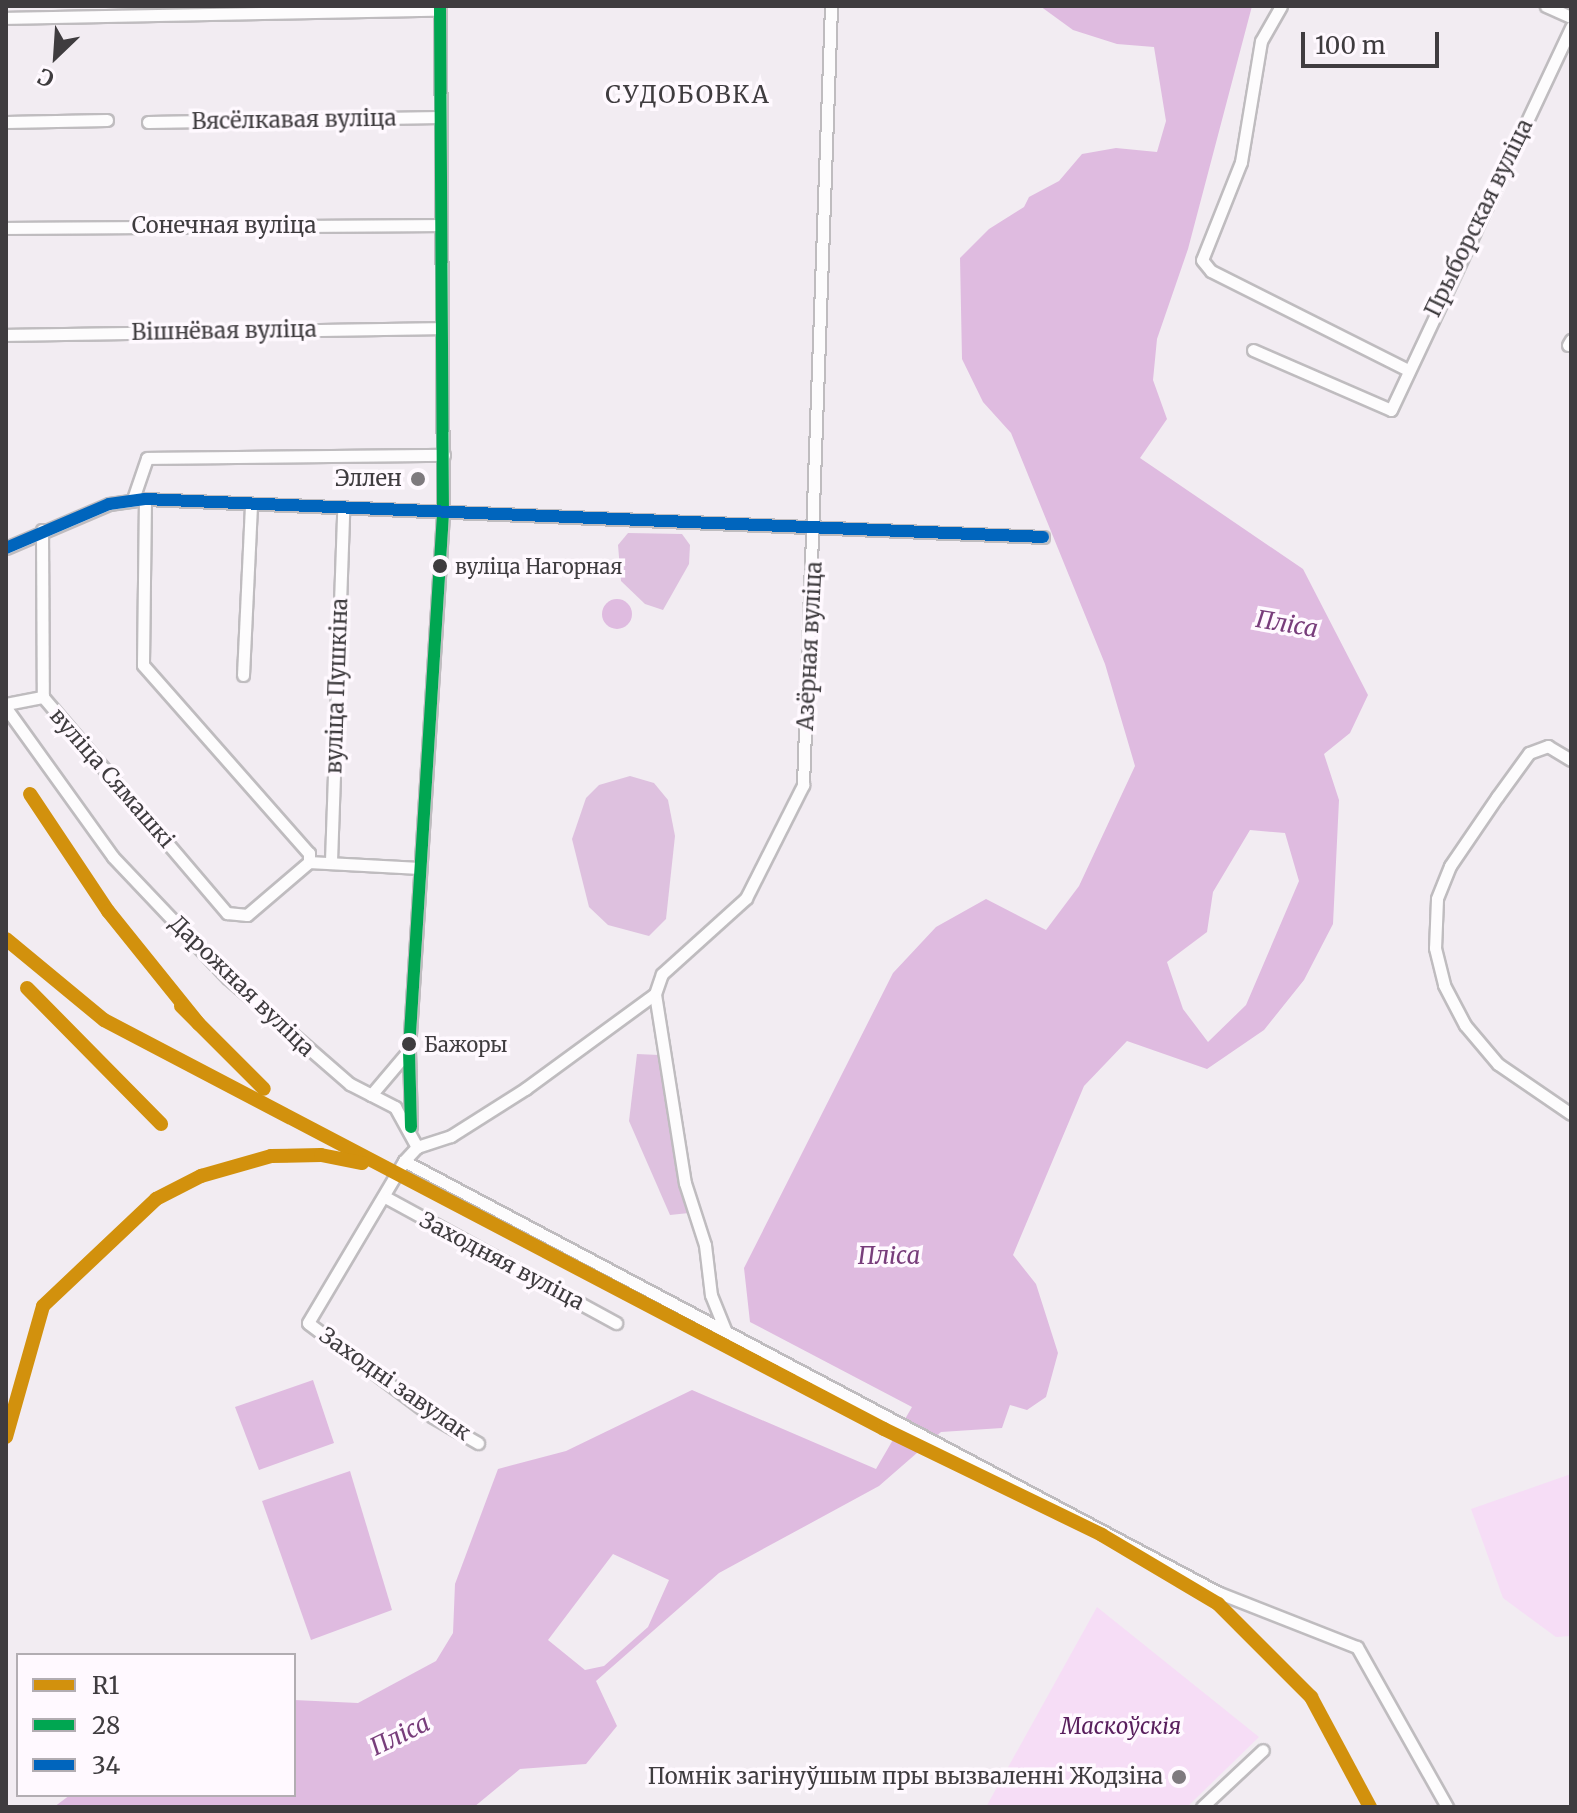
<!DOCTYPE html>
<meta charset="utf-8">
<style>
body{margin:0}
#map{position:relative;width:1577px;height:1813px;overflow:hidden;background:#f2ecf2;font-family:Merriweather,serif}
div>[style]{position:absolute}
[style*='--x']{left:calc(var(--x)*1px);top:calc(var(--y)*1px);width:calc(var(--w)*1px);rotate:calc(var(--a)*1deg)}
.green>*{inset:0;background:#f6ddf6}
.forest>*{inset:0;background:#dec1df}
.water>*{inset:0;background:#dfbbe0}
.round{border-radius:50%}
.roads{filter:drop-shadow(2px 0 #bfbcbf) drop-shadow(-2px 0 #bfbcbf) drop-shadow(0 2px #bfbcbf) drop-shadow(0 -2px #bfbcbf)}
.minor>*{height:11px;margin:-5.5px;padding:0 5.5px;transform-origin:5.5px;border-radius:5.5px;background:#fdfcfd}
.bus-1>*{height:12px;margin:-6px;padding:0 6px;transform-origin:6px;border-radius:6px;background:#00a651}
.bus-2>*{height:12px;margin:-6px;padding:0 6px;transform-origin:6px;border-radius:6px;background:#0065bd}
.rail-1>*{height:14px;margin:-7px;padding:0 7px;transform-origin:7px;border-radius:7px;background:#d2910d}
.dots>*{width:22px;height:22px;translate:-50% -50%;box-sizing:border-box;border:4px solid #fff9ff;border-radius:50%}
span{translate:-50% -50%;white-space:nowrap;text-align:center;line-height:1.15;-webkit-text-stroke:7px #fff9ff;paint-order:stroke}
.bus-label{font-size:20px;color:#3f3c3f}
.left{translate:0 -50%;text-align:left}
.street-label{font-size:22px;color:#3f3c3f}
.poi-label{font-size:22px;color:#3f3c3f}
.right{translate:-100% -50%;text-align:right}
.park-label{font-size:22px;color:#581e5c;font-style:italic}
.neighbourhood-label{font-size:24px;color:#3f3c3f;letter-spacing:2px}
.water-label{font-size:24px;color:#783d7b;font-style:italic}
.frame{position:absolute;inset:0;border:8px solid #3f3c3f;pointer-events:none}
.legend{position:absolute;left:16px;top:1653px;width:280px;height:144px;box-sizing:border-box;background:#fff9ff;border:2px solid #b2adb2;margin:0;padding:10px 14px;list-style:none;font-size:24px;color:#3f3c3f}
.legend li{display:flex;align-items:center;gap:16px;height:40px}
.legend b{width:40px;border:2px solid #b2adb2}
.north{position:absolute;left:16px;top:16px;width:80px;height:80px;-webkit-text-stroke:6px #fff9ff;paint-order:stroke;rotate:205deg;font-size:22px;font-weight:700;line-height:32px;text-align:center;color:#3f3c3f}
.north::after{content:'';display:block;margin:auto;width:28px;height:36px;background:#3f3c3f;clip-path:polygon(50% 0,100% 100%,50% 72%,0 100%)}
.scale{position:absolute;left:1301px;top:32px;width:138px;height:36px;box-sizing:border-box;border:4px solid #3f3c3f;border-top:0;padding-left:10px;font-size:24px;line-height:28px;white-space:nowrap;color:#3f3c3f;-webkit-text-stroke:6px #fff9ff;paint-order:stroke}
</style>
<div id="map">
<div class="green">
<i style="clip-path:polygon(1571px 1474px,1571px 1636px,1556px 1637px,1503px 1598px,1471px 1509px)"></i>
<i style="clip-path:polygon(1097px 1607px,1259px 1737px,1187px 1807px,986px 1807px)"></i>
</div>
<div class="forest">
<i style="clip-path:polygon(628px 533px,682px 534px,690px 545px,689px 564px,663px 610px,645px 604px,621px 581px,618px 545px)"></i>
<i style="clip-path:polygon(630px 776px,654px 783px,668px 800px,675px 836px,666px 919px,649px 936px,608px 925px,589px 907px,572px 839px,586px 798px,599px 785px)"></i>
<i style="clip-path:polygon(637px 1054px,659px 1055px,689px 1213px,670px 1215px,629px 1121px)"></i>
</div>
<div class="water">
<i style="clip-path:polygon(evenodd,1040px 6px,1252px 6px,1188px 249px,1157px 339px,1153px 380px,1167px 419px,1140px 458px,1303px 569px,1368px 695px,1350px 733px,1324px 754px,1339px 800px,1333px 924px,1304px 980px,1264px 1030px,1207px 1069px,1127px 1041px,1084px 1086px,1013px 1255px,1036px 1284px,1058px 1353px,1046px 1397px,1027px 1410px,1010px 1405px,1002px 1428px,941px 1432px,879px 1486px,719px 1573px,596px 1681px,617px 1726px,586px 1764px,520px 1769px,474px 1807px,54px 1807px,70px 1795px,294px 1795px,294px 1700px,358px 1703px,436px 1661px,453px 1633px,455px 1584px,498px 1469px,566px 1451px,692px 1390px,876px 1469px,912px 1407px,750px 1322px,744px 1268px,893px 973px,936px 927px,986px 899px,1046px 930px,1079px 886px,1135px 766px,1105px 664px,1011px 433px,983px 402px,962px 359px,960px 258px,989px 229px,1024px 207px,1029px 197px,1059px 181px,1082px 154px,1116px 148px,1157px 152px,1166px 121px,1154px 47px,1117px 44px,1073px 30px,1040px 6px,1250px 830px,1285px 833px,1299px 881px,1246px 1005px,1208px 1042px,1183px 1009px,1167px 962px,1207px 932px,1213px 892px,1250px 830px,1040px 6px,613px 1554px,669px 1580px,648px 1627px,604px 1666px,585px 1670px,548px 1640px,613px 1554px)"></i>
<i class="round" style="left:602px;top:599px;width:30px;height:30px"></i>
<i style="clip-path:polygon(313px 1380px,334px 1443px,259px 1470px,235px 1407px)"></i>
<i style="clip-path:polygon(350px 1471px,392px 1610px,311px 1640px,262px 1501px)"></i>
</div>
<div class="roads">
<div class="minor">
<i style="--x:1281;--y:6;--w:40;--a:119.7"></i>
<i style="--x:1261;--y:41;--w:123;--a:99.4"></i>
<i style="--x:1241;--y:162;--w:105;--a:111.7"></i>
<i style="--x:1202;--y:260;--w:14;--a:51"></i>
<i style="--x:1211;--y:271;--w:218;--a:26.7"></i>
<i style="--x:1546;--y:6;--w:27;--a:24"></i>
<i style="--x:6;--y:18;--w:434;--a:-1.1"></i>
<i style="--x:6;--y:122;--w:101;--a:-1.1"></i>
<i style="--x:148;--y:122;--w:292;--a:-1"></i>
<i style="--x:6;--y:228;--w:435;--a:-0.4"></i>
<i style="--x:6;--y:335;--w:436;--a:-0.9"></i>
<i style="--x:1568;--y:345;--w:6;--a:-59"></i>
<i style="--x:1253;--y:350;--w:150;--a:23.5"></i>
<i style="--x:1391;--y:410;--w:423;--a:-64.8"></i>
<i style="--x:133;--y:499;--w:43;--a:-71.1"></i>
<i style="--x:147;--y:458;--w:297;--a:-0.6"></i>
<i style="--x:145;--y:499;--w:166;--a:90.7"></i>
<i style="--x:143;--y:665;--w:251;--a:48.6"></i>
<i style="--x:309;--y:853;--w:9;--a:90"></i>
<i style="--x:42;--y:530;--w:167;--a:89.7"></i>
<i style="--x:43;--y:697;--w:284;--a:49.6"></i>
<i style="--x:227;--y:913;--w:20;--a:6"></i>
<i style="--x:247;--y:915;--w:82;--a:-40.5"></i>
<i style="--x:309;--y:862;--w:110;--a:3.1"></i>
<i style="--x:6;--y:548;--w:112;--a:-23.1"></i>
<i style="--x:109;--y:504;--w:36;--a:-8"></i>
<i style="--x:145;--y:499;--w:899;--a:2.42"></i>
<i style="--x:243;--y:675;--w:168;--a:-87.3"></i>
<i style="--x:6;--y:704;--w:38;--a:-11"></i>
<i style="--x:6;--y:708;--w:183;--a:54.3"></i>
<i style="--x:113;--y:857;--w:167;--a:46.5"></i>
<i style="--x:228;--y:978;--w:162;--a:41"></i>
<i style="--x:350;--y:1084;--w:51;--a:27.1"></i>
<i style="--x:395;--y:1107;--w:46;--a:61.2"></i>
<i style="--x:417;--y:1147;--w:19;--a:133"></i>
<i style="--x:404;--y:1161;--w:922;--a:27.93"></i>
<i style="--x:1219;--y:1593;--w:148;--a:21.4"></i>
<i style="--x:1357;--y:1647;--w:184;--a:60.6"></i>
<i style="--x:1571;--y:760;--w:27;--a:-149"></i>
<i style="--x:1548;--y:746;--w:20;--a:160"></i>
<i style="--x:1529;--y:753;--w:54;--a:126"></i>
<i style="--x:1497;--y:797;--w:83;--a:124.3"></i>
<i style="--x:1450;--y:866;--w:35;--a:112"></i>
<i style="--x:1437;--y:899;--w:49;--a:92.3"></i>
<i style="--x:1435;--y:948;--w:38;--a:76"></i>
<i style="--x:1444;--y:985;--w:45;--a:62.3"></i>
<i style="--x:1465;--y:1025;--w:51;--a:49.8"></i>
<i style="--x:1498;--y:1064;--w:88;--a:34.4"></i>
<i style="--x:331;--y:861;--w:350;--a:-88"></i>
<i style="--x:655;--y:994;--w:191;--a:81"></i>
<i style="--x:685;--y:1183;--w:65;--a:72.1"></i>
<i style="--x:705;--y:1245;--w:50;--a:83.2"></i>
<i style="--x:711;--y:1295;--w:37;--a:68"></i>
<i style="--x:371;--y:1095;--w:59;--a:-49.8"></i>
<i style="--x:411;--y:1127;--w:77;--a:-91.5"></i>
<i style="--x:409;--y:1050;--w:537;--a:-86.37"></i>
<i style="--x:443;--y:514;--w:508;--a:-90.34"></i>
<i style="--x:417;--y:1147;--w:36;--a:-18"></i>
<i style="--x:451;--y:1136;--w:88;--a:-32.4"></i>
<i style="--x:525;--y:1089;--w:161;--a:-36.2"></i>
<i style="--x:655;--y:994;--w:21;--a:-71"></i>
<i style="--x:662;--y:974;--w:113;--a:-42.1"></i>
<i style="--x:746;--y:898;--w:127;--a:-63.2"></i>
<i style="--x:803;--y:785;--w:780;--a:-87.94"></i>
<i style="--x:404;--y:1161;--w:188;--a:120.7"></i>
<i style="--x:308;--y:1323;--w:156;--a:36.9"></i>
<i style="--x:433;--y:1417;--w:52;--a:30"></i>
<i style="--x:387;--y:1198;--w:261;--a:28.6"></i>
<i style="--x:1202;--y:1807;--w:83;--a:-43.1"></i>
</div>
</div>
<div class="bus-1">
<i style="--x:411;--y:1127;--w:77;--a:-91.5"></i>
<i style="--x:409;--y:1050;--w:537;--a:-86.37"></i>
<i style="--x:443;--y:514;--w:508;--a:-90.34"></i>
</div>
<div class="bus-2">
<i style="--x:6;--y:548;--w:112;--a:-23.1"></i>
<i style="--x:109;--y:504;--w:36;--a:-8"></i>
<i style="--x:145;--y:499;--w:899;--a:2.42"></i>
</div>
<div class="rail-1">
<i style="--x:30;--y:794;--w:141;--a:56.3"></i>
<i style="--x:108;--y:911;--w:145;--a:51.2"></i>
<i style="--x:6;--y:939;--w:127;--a:39.6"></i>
<i style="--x:104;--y:1020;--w:881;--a:27.67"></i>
<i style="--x:884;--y:1429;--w:242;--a:25.9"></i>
<i style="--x:1102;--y:1535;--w:135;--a:30.7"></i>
<i style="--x:1218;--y:1604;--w:132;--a:45"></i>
<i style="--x:1311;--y:1697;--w:125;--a:61.8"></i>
<i style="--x:27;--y:988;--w:191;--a:45.4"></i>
<i style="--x:181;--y:1006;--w:117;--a:45"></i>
<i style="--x:6;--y:1437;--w:136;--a:-74.2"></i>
<i style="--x:43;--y:1306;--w:156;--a:-43.4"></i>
<i style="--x:156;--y:1199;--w:51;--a:-27.1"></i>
<i style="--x:201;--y:1176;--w:73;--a:-15.9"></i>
<i style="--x:271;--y:1156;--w:50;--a:-1.1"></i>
<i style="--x:321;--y:1155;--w:42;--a:11"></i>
</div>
<div class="dots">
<i style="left:418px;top:479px;background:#7e7a7e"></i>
<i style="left:440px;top:566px;background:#3f3c3f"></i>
<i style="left:409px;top:1044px;background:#3f3c3f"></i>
<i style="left:1179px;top:1777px;background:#7e7a7e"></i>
</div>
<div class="bus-label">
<span class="left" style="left:455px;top:566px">вуліца Нагорная</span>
<span class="left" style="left:424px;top:1044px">Бажоры</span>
</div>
<div class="street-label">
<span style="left:294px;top:120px;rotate:-1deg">Вясёлкавая вуліца</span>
<span style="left:1479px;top:218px;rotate:-64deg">Прыборская вуліца</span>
<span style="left:224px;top:226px">Сонечная вуліца</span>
<span style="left:224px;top:331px;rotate:-1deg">Вішнёвая вуліца</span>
<span style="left:810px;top:646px;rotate:-87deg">Азёрная вуліца</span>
<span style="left:337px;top:686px;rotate:-88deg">вуліца Пушкіна</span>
<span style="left:112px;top:778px;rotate:49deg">вуліца Сямашкі</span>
<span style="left:242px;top:986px;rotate:44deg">Дарожная вуліца</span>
<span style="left:502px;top:1261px;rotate:28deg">Заходняя вуліца</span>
<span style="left:395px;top:1384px;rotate:35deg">Заходні завулак</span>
</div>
<div class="poi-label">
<span class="right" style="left:402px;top:479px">Эллен</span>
<span class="right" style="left:1163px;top:1777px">Помнік загінуўшым пры вызваленні Жодзіна</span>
</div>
<div class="park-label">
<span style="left:1121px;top:1727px">Маскоўскія</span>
</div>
<div class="neighbourhood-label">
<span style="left:688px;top:95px">СУДОБОВКА</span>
</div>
<div class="water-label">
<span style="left:1287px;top:624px;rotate:10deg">Пліса</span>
<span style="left:889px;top:1256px">Пліса</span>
<span style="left:400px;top:1735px;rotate:-26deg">Пліса</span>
</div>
<div class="frame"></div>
<ul class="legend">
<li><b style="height:10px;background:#d2910d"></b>R1</li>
<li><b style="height:10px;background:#00a651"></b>28</li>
<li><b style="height:10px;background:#0065bd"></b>34</li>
</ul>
<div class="north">С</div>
<div class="scale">100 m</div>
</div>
